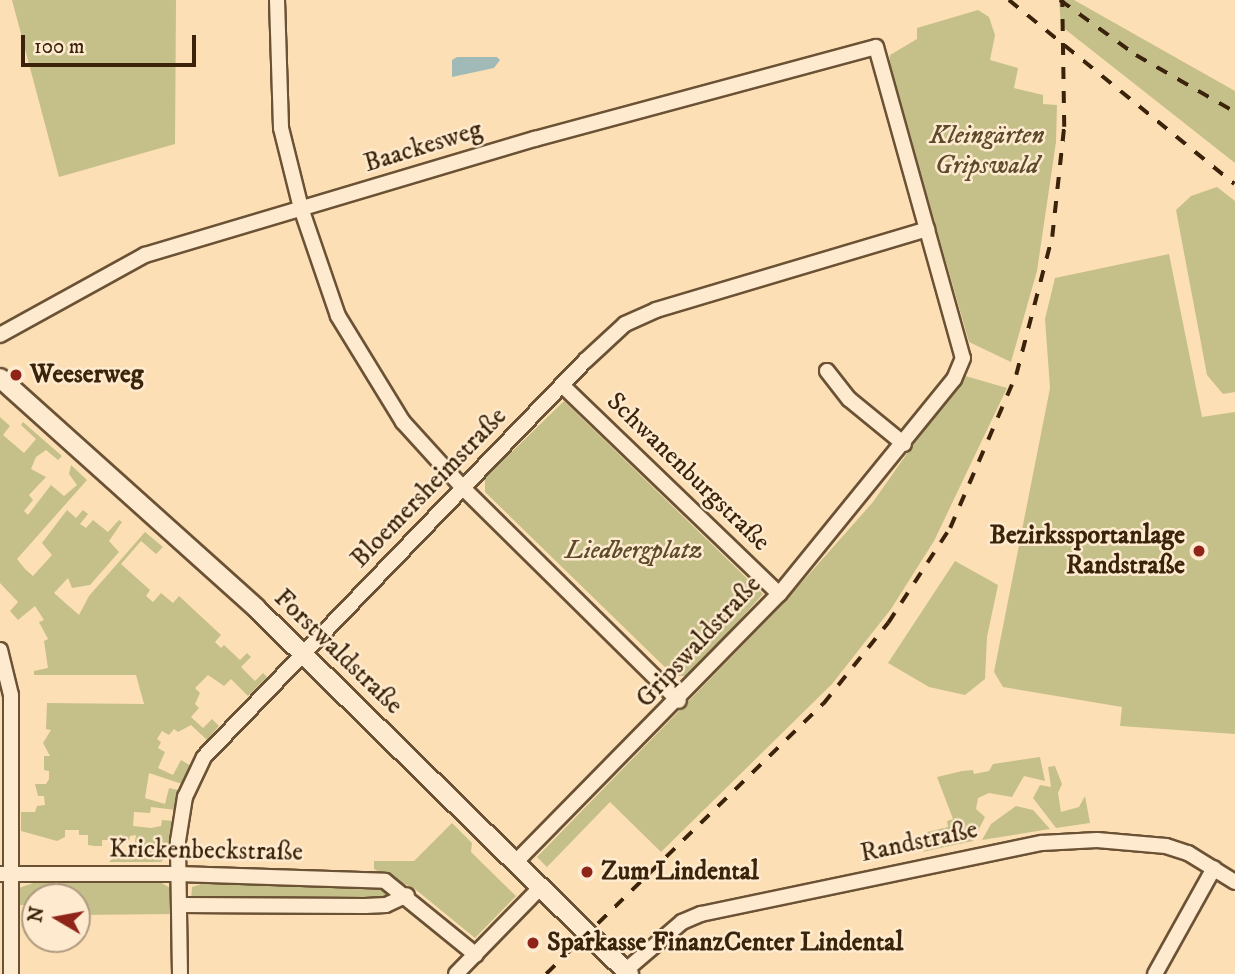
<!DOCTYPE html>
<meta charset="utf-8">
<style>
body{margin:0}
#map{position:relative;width:1235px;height:974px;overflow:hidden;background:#fddfb5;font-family:"IM FELL DW Pica",serif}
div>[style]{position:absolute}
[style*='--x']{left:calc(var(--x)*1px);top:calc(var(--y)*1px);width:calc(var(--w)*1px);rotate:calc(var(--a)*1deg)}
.green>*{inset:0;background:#c5c089}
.water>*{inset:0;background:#a2bab7}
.roads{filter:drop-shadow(2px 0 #6b5235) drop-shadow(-2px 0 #6b5235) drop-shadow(0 2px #6b5235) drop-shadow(0 -2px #6b5235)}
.minor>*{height:14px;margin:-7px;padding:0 7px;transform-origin:7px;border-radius:7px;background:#feeacf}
.tertiary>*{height:18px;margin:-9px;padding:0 9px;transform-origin:9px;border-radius:9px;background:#feeacf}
.rail>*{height:3.5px;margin-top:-1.75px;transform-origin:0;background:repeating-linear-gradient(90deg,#3a230a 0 12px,transparent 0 24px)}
.dots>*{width:19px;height:19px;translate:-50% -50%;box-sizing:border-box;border:4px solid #feeacf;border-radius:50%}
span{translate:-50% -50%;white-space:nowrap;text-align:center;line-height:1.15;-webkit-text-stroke:5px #feeacf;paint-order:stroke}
.park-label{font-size:26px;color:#5d4a2a;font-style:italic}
.street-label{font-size:26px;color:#3a230a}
.poi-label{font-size:26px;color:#3a230a;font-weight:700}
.left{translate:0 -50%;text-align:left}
.right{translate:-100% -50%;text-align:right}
.north{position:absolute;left:21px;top:883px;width:70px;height:70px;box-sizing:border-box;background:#feeacf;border:2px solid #b09a80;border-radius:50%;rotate:280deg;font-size:19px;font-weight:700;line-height:28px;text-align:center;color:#3a230a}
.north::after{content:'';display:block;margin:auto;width:24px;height:32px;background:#8f2418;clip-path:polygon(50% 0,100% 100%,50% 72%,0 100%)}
.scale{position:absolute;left:21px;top:35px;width:175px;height:32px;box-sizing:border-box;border:4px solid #3a230a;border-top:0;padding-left:9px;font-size:21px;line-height:24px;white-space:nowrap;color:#3a230a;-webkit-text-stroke:5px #feeacf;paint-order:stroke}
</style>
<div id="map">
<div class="green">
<i style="clip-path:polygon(12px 0,176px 0,175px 144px,59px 177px)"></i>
<i style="clip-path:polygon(1059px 0,1074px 0,1235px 91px,1235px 163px,1061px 26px)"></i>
<i style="clip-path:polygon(978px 10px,989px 17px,995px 35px,990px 60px,1018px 68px,1014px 88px,1043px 95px,1043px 104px,1057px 105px,1056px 142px,1037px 271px,1011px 362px,969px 342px,889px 63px,890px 55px,917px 39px,917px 28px)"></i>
<i style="clip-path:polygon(1217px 187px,1235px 201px,1235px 392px,1223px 394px,1207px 375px,1176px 210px,1191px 196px)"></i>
<i style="clip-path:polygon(1169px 254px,1202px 417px,1235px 412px,1235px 734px,1120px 726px,1122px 707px,1003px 687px,994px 672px,1050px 388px,1045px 319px,1055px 278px)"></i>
<i style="clip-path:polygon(962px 375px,1007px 388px,934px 541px,891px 609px,832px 684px,661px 852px,610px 802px,547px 867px,537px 857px,780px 607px,873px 502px)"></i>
<i style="clip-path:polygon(564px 401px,763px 594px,689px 676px,674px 676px,485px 492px,485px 478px)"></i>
<i style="clip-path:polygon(0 417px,10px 426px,3px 435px,24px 453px,36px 439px,21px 425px,23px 422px,62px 456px,58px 460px,46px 450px,36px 457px,31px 469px,46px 477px,29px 495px,33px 500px,24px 511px,28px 515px,51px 485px,64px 496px,77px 485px,69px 474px,71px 465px,87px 480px,17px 559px,25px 569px,33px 576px,52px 555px,42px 543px,67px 510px,76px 518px,83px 510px,88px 514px,80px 524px,86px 528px,93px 520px,108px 532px,119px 520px,122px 522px,109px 541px,119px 552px,90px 585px,72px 588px,68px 578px,54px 593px,79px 615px,89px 596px,145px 532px,163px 547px,156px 554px,141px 541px,121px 564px,150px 590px,146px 596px,153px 602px,161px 593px,173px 603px,179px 596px,221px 635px,215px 642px,221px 648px,224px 645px,240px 660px,247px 653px,251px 657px,241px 667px,255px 681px,263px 673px,267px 677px,248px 696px,231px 679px,224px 686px,208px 675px,195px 688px,200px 693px,195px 704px,199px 708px,191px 717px,203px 728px,212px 719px,219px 726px,207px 740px,191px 725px,178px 732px,174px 729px,169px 735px,162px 731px,157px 739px,161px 742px,158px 748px,165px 752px,158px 768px,173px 775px,181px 760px,191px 766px,182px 784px,149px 773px,145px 798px,165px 804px,169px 788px,178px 790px,176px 810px,151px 807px,150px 813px,134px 812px,133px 826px,151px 828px,161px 826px,162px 820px,174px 821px,172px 851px,161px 862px,109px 862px,118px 853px,133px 853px,136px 835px,130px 836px,129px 840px,102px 840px,102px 846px,95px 846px,88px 845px,88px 835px,79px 835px,79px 830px,65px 830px,65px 837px,57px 841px,21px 831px,21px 812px,35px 812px,37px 806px,45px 805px,44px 796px,38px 796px,35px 784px,46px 784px,49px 779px,49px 771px,44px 770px,44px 756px,50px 756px,43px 743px,51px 730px,46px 729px,47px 703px,144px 704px,136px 675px,34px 675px,34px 671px,48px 668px,44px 641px,48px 639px,39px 622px,44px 620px,35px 606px,18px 620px,10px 611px,18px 602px,0 583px)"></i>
<i style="clip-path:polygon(955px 561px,998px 585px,987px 637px,985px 679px,965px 695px,929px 687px,888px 663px)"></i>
<i style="clip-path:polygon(1040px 757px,1045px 781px,1024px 776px,1012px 797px,989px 793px,978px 798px,976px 809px,985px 817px,973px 841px,922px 852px,931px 847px,927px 832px,948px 827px,947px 821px,953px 819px,937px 777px,962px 771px,973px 770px,974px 774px,989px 771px,993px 764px)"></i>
<i style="clip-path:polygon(1055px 766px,1062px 784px,1058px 793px,1061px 812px,1079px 807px,1085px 796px,1090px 823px,1056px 828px,1033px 798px,1040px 785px,1051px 787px,1048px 767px)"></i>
<i style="clip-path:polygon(1016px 806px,1033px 810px,1050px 829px,982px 840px,991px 824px)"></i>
<i style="clip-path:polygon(452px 823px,472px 843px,471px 852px,516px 896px,475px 938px,415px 889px,374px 869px,374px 861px,414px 861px)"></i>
<i style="clip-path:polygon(36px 882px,160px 882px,172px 889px,172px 914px,77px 915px,77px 897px,35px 897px,35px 905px,18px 905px,19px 888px)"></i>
<i style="clip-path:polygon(208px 882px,332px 882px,375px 885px,395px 895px,389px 900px,191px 900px,192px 887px)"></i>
</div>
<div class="water">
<i style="clip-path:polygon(457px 57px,497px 57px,500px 60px,494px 68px,452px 77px,452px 60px)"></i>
</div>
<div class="roads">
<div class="minor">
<i style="--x:277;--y:0;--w:128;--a:88.2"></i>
<i style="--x:281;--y:128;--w:82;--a:76"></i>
<i style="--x:301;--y:208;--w:114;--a:71.1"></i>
<i style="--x:338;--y:316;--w:124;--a:58.5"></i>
<i style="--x:403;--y:422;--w:89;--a:47.7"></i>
<i style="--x:463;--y:488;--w:303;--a:44.6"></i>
<i style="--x:0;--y:335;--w:166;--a:-28.9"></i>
<i style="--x:145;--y:255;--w:407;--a:-16.6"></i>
<i style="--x:535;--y:139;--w:353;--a:-15.1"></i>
<i style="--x:876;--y:47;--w:323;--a:74.4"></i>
<i style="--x:963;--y:358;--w:23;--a:113"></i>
<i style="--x:954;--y:379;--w:277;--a:129.1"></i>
<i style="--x:779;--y:594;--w:375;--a:134.5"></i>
<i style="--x:827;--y:371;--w:36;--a:52"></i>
<i style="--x:849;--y:399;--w:71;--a:39.3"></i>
<i style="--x:563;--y:386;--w:300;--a:43.9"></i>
<i style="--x:0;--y:650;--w:46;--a:76.3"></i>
<i style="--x:11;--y:695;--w:279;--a:90"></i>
<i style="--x:0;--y:874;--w:178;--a:0"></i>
<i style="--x:178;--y:874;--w:207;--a:1.9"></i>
<i style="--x:385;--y:881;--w:117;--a:39.1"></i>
<i style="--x:180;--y:905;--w:185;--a:0.3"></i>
<i style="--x:365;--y:906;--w:21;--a:-3"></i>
<i style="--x:386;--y:905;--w:23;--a:-25"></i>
<i style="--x:626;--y:970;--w:74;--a:-40.6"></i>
<i style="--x:682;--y:922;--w:21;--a:-23"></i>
<i style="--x:701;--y:914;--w:348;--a:-11.8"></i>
<i style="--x:1042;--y:843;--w:55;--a:-3.1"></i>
<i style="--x:1097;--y:840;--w:69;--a:5"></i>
<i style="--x:1166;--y:846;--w:23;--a:18"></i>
<i style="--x:1188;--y:853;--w:55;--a:31.7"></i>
<i style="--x:180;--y:974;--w:133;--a:-90.9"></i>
<i style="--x:178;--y:841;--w:45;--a:-81"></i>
<i style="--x:185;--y:797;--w:44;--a:-64.6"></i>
<i style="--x:204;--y:757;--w:550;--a:-46.11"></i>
<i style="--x:585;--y:361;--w:54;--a:-42.8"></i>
<i style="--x:625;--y:324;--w:34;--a:-24"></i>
<i style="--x:656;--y:310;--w:283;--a:-16.6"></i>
<i style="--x:456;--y:974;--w:122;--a:-45.7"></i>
<i style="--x:1155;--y:974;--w:121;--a:-60.9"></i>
</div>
<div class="tertiary">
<i style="--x:0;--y:378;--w:344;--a:41.9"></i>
<i style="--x:256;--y:608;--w:523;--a:44.46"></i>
</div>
</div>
<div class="rail">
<i style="--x:1009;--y:0;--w:291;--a:39.2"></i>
<i style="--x:1060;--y:0;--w:94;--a:35.9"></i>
<i style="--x:1136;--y:55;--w:114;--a:29.9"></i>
<i style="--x:546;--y:974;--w:387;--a:-44.3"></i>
<i style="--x:823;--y:704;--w:104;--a:-51.3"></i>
<i style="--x:888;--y:623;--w:113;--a:-56.9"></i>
<i style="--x:950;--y:528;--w:167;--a:-66.7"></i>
<i style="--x:1016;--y:375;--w:143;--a:-75.4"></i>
<i style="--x:1052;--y:237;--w:111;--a:-83.8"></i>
<i style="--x:1064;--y:127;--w:127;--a:-90.9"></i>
</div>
<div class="dots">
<i style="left:16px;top:375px;background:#8f2418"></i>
<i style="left:1199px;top:551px;background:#8f2418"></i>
<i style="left:587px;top:872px;background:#8f2418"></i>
<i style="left:533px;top:943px;background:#8f2418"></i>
</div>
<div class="park-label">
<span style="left:987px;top:151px">Kleingärten<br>Gripswald</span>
<span style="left:634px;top:551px">Liedbergplatz</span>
</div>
<div class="street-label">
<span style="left:423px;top:147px;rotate:-17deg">Baackesweg</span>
<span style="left:688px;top:472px;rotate:44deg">Schwanenburgstraße</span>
<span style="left:429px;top:488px;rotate:-46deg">Bloemersheimstraße</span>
<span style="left:699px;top:642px;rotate:-47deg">Gripswaldstraße</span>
<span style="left:338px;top:652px;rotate:44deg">Forstwaldstraße</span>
<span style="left:919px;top:842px;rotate:-12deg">Randstraße</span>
<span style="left:206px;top:851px;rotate:1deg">Krickenbeckstraße</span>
</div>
<div class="poi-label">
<span class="left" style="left:30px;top:375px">Weeserweg</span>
<span class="right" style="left:1185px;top:551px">Bezirkssportanlage<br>Randstraße</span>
<span class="left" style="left:601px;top:872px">Zum Lindental</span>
<span class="left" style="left:547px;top:943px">Sparkasse FinanzCenter Lindental</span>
</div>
<div class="north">N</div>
<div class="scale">100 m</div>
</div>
